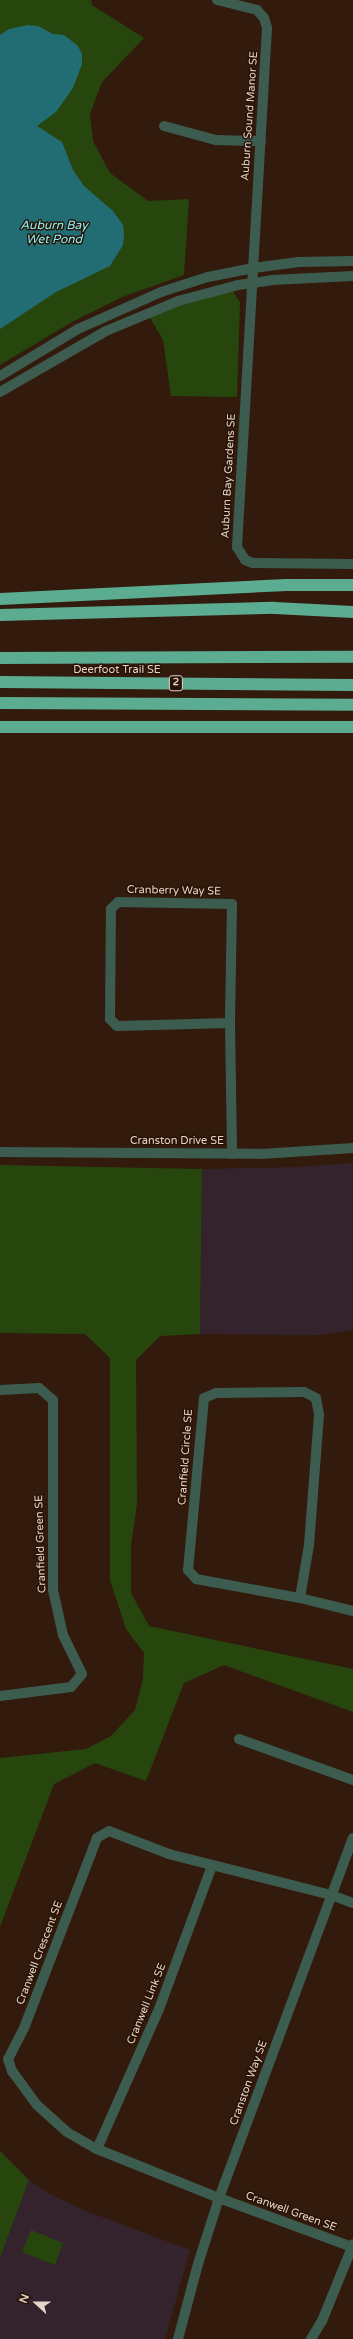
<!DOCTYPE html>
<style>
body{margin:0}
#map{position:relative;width:353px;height:2339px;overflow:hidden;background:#321b0c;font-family:"Varela Round",sans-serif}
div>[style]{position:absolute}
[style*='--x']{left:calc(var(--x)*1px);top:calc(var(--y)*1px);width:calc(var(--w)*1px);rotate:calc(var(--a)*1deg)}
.education>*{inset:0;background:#34232c}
.green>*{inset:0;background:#27460e}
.water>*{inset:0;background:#226d73}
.minor>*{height:10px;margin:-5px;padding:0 5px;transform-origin:5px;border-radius:5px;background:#3d5c50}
.highway>*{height:12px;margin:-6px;padding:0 6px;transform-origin:6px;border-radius:6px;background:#5bac91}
span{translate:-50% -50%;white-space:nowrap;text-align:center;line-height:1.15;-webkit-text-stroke:3px #281204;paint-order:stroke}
.shield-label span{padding:1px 3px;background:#281204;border:1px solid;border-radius:3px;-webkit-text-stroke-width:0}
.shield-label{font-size:10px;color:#e4d4ca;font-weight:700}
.street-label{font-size:11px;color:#e4d4ca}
.water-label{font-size:12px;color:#8cf2fa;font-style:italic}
.north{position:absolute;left:16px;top:2283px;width:40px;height:40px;-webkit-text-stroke:3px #281204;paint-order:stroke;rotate:291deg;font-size:11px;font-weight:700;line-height:16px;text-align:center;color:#e4d4ca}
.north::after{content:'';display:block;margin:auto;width:14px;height:18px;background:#e4d4ca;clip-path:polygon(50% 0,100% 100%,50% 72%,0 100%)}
</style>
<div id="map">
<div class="education">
<i style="clip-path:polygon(353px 1163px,353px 1330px,319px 1335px,200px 1334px,202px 1169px,297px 1167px)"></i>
<i style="clip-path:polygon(29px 2180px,48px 2193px,81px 2209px,190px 2250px,165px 2339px,0 2339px,0 2258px)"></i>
</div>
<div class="green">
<i style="clip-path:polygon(0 0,91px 0,92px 5px,144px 38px,102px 82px,90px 114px,93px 141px,110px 173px,148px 201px,189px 199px,184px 275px,122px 297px,72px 322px,0 365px)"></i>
<i style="clip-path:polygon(233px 292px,240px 302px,237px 397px,171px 396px,163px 340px,149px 316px,198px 299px)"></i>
<i style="clip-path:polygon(0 1165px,202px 1169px,200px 1334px,160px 1336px,136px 1360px,137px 1504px,131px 1546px,131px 1593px,149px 1626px,353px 1669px,353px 1712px,224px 1665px,184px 1683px,146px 1781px,95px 1763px,54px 1784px,0 1927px,0 1758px,86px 1749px,111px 1736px,135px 1710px,143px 1678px,144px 1653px,126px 1629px,110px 1580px,110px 1358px,85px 1334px,0 1333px)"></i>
<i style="clip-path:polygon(0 2151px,29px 2180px,0 2258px)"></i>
<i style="clip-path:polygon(31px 2230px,63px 2243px,55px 2265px,22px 2252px)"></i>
</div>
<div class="water">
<i style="clip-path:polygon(28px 25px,38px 26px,53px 34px,64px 35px,78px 46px,82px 54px,82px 64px,73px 88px,56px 112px,37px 126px,62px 142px,73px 170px,84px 186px,113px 211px,123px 225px,124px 234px,123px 245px,110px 266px,56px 292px,0 329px,0 35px,9px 29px)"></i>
</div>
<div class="minor">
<i style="--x:217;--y:0;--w:41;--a:14"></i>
<i style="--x:257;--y:10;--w:11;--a:49"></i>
<i style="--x:264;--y:18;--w:10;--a:73"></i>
<i style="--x:267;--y:28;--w:520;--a:93.31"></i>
<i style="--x:237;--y:547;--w:15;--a:58"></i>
<i style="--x:245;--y:560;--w:9;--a:21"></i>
<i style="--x:253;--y:563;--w:100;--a:0.6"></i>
<i style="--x:164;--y:126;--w:54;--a:15.1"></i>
<i style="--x:216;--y:140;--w:45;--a:1.3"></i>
<i style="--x:0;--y:376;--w:91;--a:-31.1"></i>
<i style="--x:78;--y:329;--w:91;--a:-24"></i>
<i style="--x:161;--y:292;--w:49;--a:-17.7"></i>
<i style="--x:208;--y:277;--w:46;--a:-11.3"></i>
<i style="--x:253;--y:268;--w:46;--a:-7.4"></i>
<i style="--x:299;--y:262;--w:54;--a:-1.1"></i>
<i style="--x:0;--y:392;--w:122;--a:-29.9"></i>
<i style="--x:106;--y:331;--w:78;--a:-22.6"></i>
<i style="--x:178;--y:301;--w:62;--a:-14.9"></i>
<i style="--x:238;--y:285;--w:34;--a:-8"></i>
<i style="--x:272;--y:280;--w:81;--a:-2.8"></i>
<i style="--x:230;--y:1023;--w:113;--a:178.5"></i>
<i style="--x:117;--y:1026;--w:10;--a:-135"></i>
<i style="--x:110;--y:1019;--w:110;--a:-89.5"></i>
<i style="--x:111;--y:909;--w:10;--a:-45"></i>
<i style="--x:118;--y:902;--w:114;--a:1"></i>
<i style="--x:232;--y:904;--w:119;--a:91"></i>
<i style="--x:230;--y:1023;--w:131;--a:89.1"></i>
<i style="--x:0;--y:1152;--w:261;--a:0.4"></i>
<i style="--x:261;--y:1154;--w:92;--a:-3.7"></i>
<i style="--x:0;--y:1390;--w:39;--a:-3"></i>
<i style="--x:39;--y:1388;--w:18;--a:41"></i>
<i style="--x:53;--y:1400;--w:190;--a:90"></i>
<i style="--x:53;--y:1590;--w:46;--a:77.5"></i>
<i style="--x:63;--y:1635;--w:43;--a:64"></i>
<i style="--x:82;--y:1674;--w:17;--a:130"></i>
<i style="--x:71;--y:1687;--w:72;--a:172.8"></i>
<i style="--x:300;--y:1598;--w:54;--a:-80.4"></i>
<i style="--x:309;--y:1545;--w:131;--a:-85.6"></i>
<i style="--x:319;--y:1414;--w:16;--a:-101"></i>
<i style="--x:316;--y:1398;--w:13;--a:-153"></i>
<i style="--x:304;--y:1392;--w:88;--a:179.3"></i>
<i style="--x:216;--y:1393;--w:13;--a:157"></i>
<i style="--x:204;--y:1398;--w:173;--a:95.3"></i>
<i style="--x:188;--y:1570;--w:12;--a:48"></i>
<i style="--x:196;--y:1579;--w:106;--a:10.4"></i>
<i style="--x:300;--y:1598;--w:55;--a:13.8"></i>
<i style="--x:239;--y:1739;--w:121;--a:19.8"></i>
<i style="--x:353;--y:1903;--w:23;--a:-160"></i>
<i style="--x:331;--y:1895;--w:167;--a:-165.8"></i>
<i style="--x:169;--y:1854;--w:64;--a:-159"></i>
<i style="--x:109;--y:1831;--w:14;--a:150"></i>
<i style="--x:97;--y:1838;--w:201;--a:111"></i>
<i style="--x:25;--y:2026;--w:37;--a:117"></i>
<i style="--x:8;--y:2059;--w:13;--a:72"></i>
<i style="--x:12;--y:2071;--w:42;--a:53.7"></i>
<i style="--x:37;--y:2105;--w:40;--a:42"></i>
<i style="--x:67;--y:2132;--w:34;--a:30"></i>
<i style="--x:97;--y:2149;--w:131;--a:21.9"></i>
<i style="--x:219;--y:2198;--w:142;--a:20.2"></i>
<i style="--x:352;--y:2247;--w:3;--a:-72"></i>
<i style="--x:97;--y:2149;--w:153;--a:-66.1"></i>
<i style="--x:159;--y:2009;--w:153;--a:-69.7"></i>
<i style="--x:178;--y:2339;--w:78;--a:-75.1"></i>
<i style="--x:198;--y:2264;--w:69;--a:-72.3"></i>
<i style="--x:219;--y:2198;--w:384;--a:-69.6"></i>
<i style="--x:311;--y:2339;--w:21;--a:-59"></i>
<i style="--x:322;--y:2321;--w:80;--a:-67.9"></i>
</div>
<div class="highway">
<i style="--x:0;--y:599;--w:287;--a:-2.8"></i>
<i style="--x:287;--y:585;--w:66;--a:0"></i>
<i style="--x:0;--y:615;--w:275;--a:-1.5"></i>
<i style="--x:275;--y:608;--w:78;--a:2.9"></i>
<i style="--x:0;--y:658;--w:353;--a:-0.2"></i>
<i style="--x:0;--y:682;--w:353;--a:0.5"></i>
<i style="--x:0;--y:703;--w:353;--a:0.3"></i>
<i style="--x:0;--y:727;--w:353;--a:0"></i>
</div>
<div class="shield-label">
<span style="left:176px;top:683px">2</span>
</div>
<div class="street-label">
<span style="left:250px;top:116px;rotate:-86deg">Auburn Sound Manor SE</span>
<span style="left:229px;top:476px;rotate:-87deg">Auburn Bay Gardens SE</span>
<span style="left:117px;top:670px">Deerfoot Trail SE</span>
<span style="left:174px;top:891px;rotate:1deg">Cranberry Way SE</span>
<span style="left:177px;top:1141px">Cranston Drive SE</span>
<span style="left:186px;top:1457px;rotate:-86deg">Cranfield Circle SE</span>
<span style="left:41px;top:1544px;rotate:-92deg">Cranfield Green SE</span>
<span style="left:40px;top:1953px;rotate:-69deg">Cranwell Crescent SE</span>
<span style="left:147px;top:2004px;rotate:-68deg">Cranwell Link SE</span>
<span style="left:249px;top:2083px;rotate:-70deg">Cranston Way SE</span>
<span style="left:291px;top:2212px;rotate:20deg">Cranwell Green SE</span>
</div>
<div class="water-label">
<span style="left:54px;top:233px">Auburn Bay<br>Wet Pond</span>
</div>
<div class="north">N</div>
</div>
